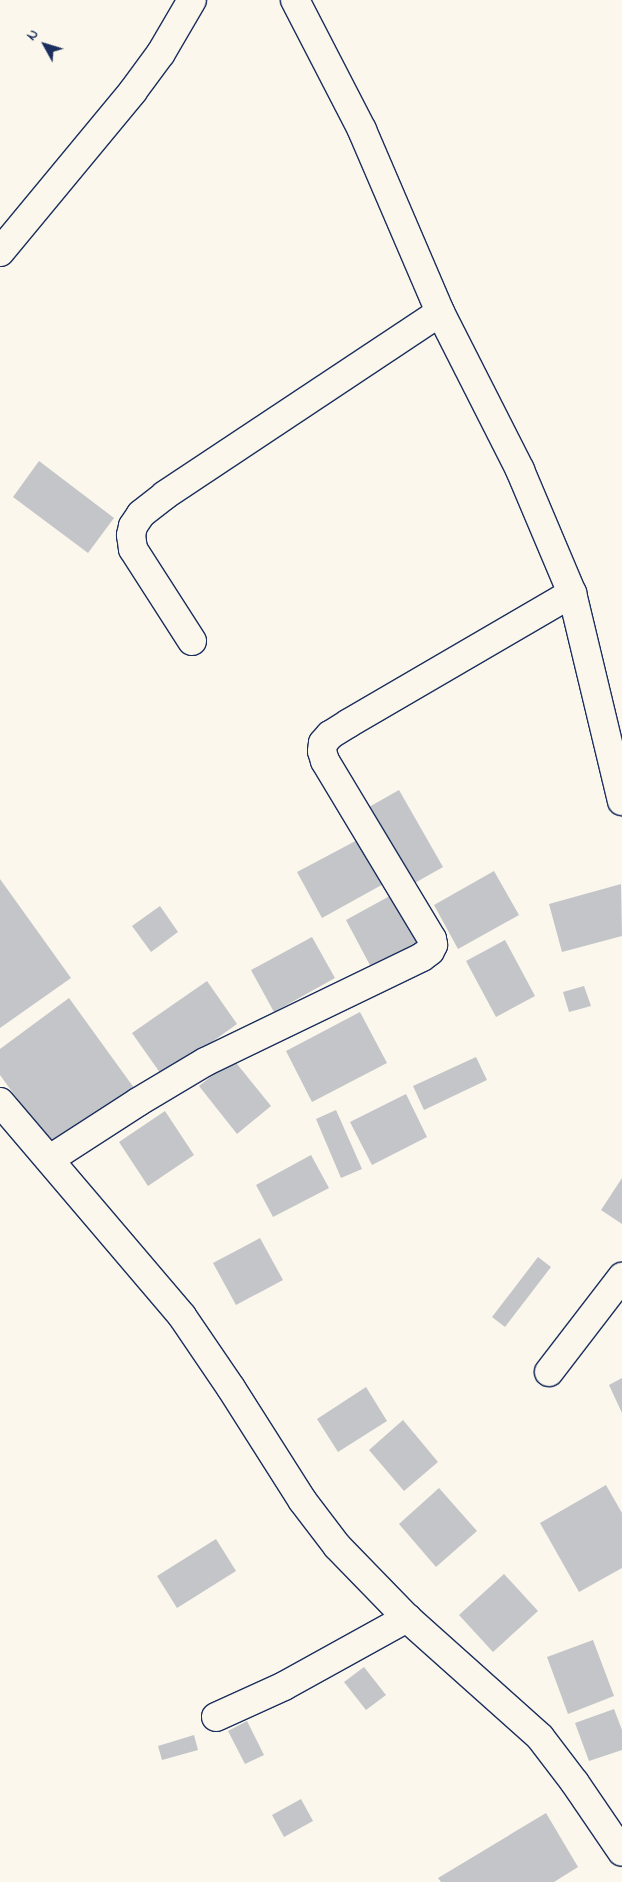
<!DOCTYPE html>
<style>
body{margin:0}
#map{position:relative;width:622px;height:1882px;overflow:hidden;background:#fbf7ec;font-family:"Indie Flower",sans-serif}
div>[style]{position:absolute}
[style*='--x']{left:calc(var(--x)*1px);top:calc(var(--y)*1px);width:calc(var(--w)*1px);rotate:calc(var(--a)*1deg)}
.building>*{inset:0;background:#c3c5c9}
.roads{filter:drop-shadow(1px 0 #1b2f5e) drop-shadow(-1px 0 #1b2f5e) drop-shadow(0 1px #1b2f5e) drop-shadow(0 -1px #1b2f5e)}
.minor>*{height:28px;margin:-14px;padding:0 14px;transform-origin:14px;border-radius:14px;background:#fbf7ec}
span{translate:-50% -50%;white-space:nowrap;text-align:center;line-height:1.15;-webkit-text-stroke:5px #fbf7ec;paint-order:stroke}
.north{position:absolute;left:20px;top:20px;width:50px;height:50px;-webkit-text-stroke:4px #fbf7ec;paint-order:stroke;rotate:309deg;font-size:14px;font-weight:700;line-height:20px;text-align:center;color:#1b2f5e}
.north::after{content:'';display:block;margin:auto;width:18px;height:22px;background:#1b2f5e;clip-path:polygon(50% 0,100% 100%,50% 72%,0 100%)}
</style>
<div id="map">
<div class="building">
<i style="clip-path:polygon(39px 461px,114px 518px,88px 553px,13px 497px)"></i>
<i style="clip-path:polygon(399px 790px,443px 867px,413px 884px,369px 807px)"></i>
<i style="clip-path:polygon(363px 837px,387px 882px,322px 918px,297px 872px)"></i>
<i style="clip-path:polygon(494px 871px,519px 915px,458px 949px,434px 905px)"></i>
<i style="clip-path:polygon(0 879px,71px 978px,0 1028px)"></i>
<i style="clip-path:polygon(621px 884px,622px 936px,562px 952px,549px 904px)"></i>
<i style="clip-path:polygon(397px 892px,424px 940px,372px 969px,346px 920px)"></i>
<i style="clip-path:polygon(160px 906px,178px 932px,151px 952px,132px 926px)"></i>
<i style="clip-path:polygon(312px 937px,335px 978px,274px 1012px,251px 970px)"></i>
<i style="clip-path:polygon(505px 940px,535px 996px,496px 1017px,466px 961px)"></i>
<i style="clip-path:polygon(207px 981px,237px 1024px,163px 1077px,132px 1033px)"></i>
<i style="clip-path:polygon(584px 986px,591px 1006px,569px 1012px,563px 992px)"></i>
<i style="clip-path:polygon(69px 998px,137px 1092px,55px 1151px,0 1075px,0 1049px)"></i>
<i style="clip-path:polygon(360px 1012px,387px 1063px,312px 1102px,286px 1051px)"></i>
<i style="clip-path:polygon(476px 1057px,487px 1080px,424px 1110px,413px 1086px)"></i>
<i style="clip-path:polygon(233px 1059px,271px 1106px,237px 1134px,199px 1086px)"></i>
<i style="clip-path:polygon(406px 1094px,427px 1137px,372px 1165px,350px 1122px)"></i>
<i style="clip-path:polygon(336px 1110px,362px 1169px,341px 1178px,316px 1119px)"></i>
<i style="clip-path:polygon(165px 1111px,194px 1155px,148px 1186px,119px 1142px)"></i>
<i style="clip-path:polygon(311px 1155px,329px 1188px,273px 1217px,256px 1185px)"></i>
<i style="clip-path:polygon(622px 1178px,622px 1224px,601px 1210px)"></i>
<i style="clip-path:polygon(260px 1238px,283px 1280px,236px 1305px,213px 1263px)"></i>
<i style="clip-path:polygon(538px 1257px,551px 1267px,505px 1327px,492px 1317px)"></i>
<i style="clip-path:polygon(622px 1378px,622px 1413px,609px 1385px)"></i>
<i style="clip-path:polygon(366px 1387px,387px 1421px,338px 1452px,317px 1419px)"></i>
<i style="clip-path:polygon(403px 1420px,438px 1462px,404px 1491px,369px 1450px)"></i>
<i style="clip-path:polygon(606px 1485px,622px 1513px,622px 1568px,579px 1592px,540px 1523px)"></i>
<i style="clip-path:polygon(439px 1488px,477px 1531px,436px 1567px,399px 1524px)"></i>
<i style="clip-path:polygon(216px 1539px,236px 1571px,177px 1608px,157px 1576px)"></i>
<i style="clip-path:polygon(504px 1574px,538px 1611px,493px 1652px,459px 1615px)"></i>
<i style="clip-path:polygon(593px 1640px,614px 1696px,568px 1714px,547px 1657px)"></i>
<i style="clip-path:polygon(364px 1667px,386px 1695px,366px 1710px,344px 1682px)"></i>
<i style="clip-path:polygon(614px 1709px,622px 1730px,622px 1750px,589px 1761px,575px 1723px)"></i>
<i style="clip-path:polygon(247px 1721px,264px 1755px,245px 1764px,228px 1731px)"></i>
<i style="clip-path:polygon(194px 1735px,198px 1750px,162px 1760px,158px 1746px)"></i>
<i style="clip-path:polygon(301px 1799px,313px 1821px,284px 1837px,272px 1815px)"></i>
<i style="clip-path:polygon(546px 1813px,578px 1867px,554px 1882px,441px 1882px,438px 1878px)"></i>
</div>
<div class="roads">
<div class="minor">
<i style="--x:295;--y:0;--w:146;--a:62.7"></i>
<i style="--x:362;--y:130;--w:198;--a:66.8"></i>
<i style="--x:440;--y:312;--w:177;--a:63.1"></i>
<i style="--x:520;--y:470;--w:134;--a:67.1"></i>
<i style="--x:572;--y:593;--w:214;--a:76.5"></i>
<i style="--x:0;--y:252;--w:209;--a:-50.4"></i>
<i style="--x:133;--y:91;--w:47;--a:-53.6"></i>
<i style="--x:161;--y:53;--w:61;--a:-59.7"></i>
<i style="--x:192;--y:641;--w:109;--a:-122.7"></i>
<i style="--x:133;--y:549;--w:14;--a:-98"></i>
<i style="--x:131;--y:535;--w:9;--a:-77"></i>
<i style="--x:133;--y:526;--w:14;--a:-56"></i>
<i style="--x:141;--y:514;--w:31;--a:-38"></i>
<i style="--x:165;--y:495;--w:330;--a:-33.6"></i>
<i style="--x:0;--y:1102;--w:281;--a:49.6"></i>
<i style="--x:182;--y:1316;--w:87;--a:55.8"></i>
<i style="--x:231;--y:1388;--w:133;--a:57.6"></i>
<i style="--x:302;--y:1500;--w:58;--a:52.7"></i>
<i style="--x:337;--y:1546;--w:100;--a:45.8"></i>
<i style="--x:407;--y:1618;--w:178;--a:41.8"></i>
<i style="--x:540;--y:1737;--w:58;--a:52.7"></i>
<i style="--x:575;--y:1783;--w:83;--a:55.7"></i>
<i style="--x:50;--y:1159;--w:105;--a:-32.9"></i>
<i style="--x:138;--y:1102;--w:78;--a:-30.8"></i>
<i style="--x:205;--y:1062;--w:241;--a:-25.8"></i>
<i style="--x:422;--y:957;--w:10;--a:-37"></i>
<i style="--x:430;--y:951;--w:7;--a:-63"></i>
<i style="--x:433;--y:945;--w:6;--a:-99"></i>
<i style="--x:432;--y:939;--w:208;--a:-121"></i>
<i style="--x:325;--y:761;--w:10;--a:-107"></i>
<i style="--x:322;--y:751;--w:8;--a:-83"></i>
<i style="--x:323;--y:743;--w:11;--a:-49"></i>
<i style="--x:330;--y:735;--w:22;--a:-32"></i>
<i style="--x:349;--y:723;--w:258;--a:-30.2"></i>
<i style="--x:549;--y:1372;--w:120;--a:-52.5"></i>
<i style="--x:216;--y:1717;--w:75;--a:-24.5"></i>
<i style="--x:284;--y:1686;--w:141;--a:-28.9"></i>
</div>
</div>
<div class="north">N</div>
</div>
